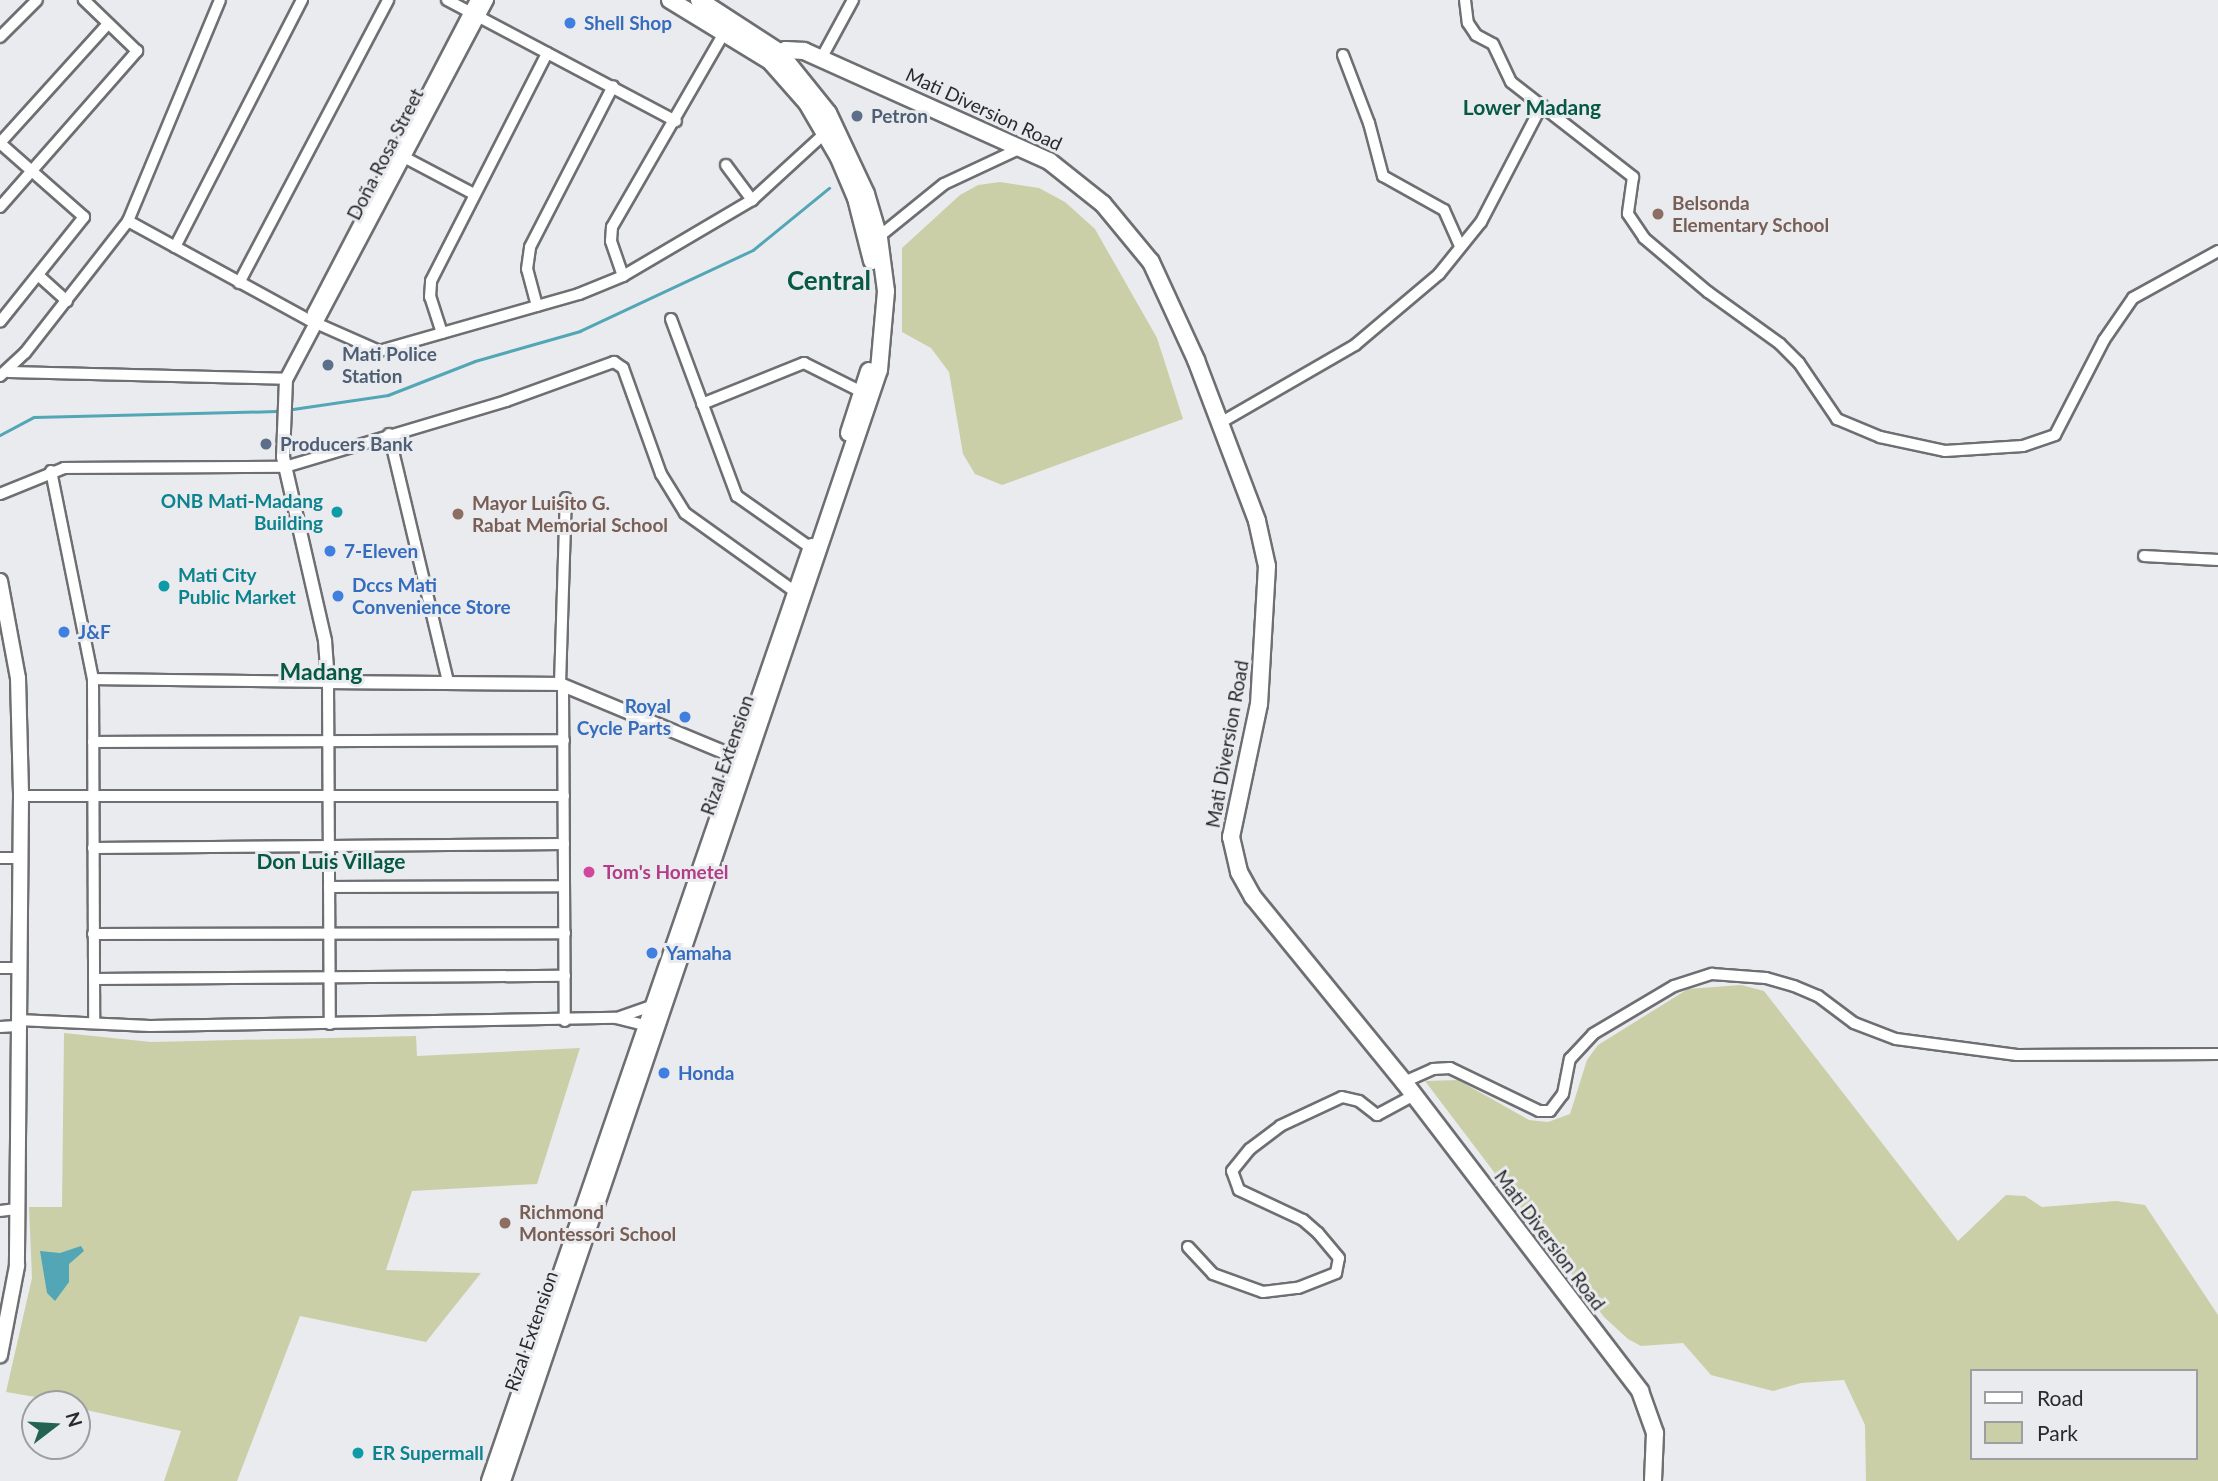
<!DOCTYPE html>
<meta charset="utf-8">
<style>
body{margin:0}
#map{position:relative;width:2218px;height:1481px;overflow:hidden;background:#e9ebef;font-family:Lato,sans-serif}
div>[style]{position:absolute}
[style*='--x']{left:calc(var(--x)*1px);top:calc(var(--y)*1px);width:calc(var(--w)*1px);rotate:calc(var(--a)*1deg)}
.green>*{inset:0;background:#cbcfa7}
.water>*{inset:0;background:#52a6b5}
.stream>*{height:2.5px;margin:-1.25px;padding:0 1.25px;transform-origin:1.25px;border-radius:1.25px;background:#52a6b5}
.roads{filter:drop-shadow(2px 0 #6d6f72) drop-shadow(-2px 0 #6d6f72) drop-shadow(0 2px #6d6f72) drop-shadow(0 -2px #6d6f72)}
.minor>*{height:10px;margin:-5px;padding:0 5px;transform-origin:5px;border-radius:5px;background:#fff}
.tertiary>*{height:12px;margin:-6px;padding:0 6px;transform-origin:6px;border-radius:6px;background:#fff}
.secondary>*{height:14px;margin:-7px;padding:0 7px;transform-origin:7px;border-radius:7px;background:#fff}
.primary>*{height:16px;margin:-8px;padding:0 8px;transform-origin:8px;border-radius:8px;background:#fff}
.trunk>*{height:16px;margin:-8px;padding:0 8px;transform-origin:8px;border-radius:8px;background:#fff}
.dots>*{width:19px;height:19px;translate:-50% -50%;box-sizing:border-box;border:4px solid #e9ebef;border-radius:50%}
span{translate:-50% -50%;white-space:nowrap;text-align:center;line-height:1.15;-webkit-text-stroke:6px #e9ebef;paint-order:stroke}
.shop-label{font-size:19px;color:#366cbe;font-weight:700}
.left{translate:0 -50%;text-align:left}
.right{translate:-100% -50%;text-align:right}
.street-label{font-size:19px;color:#292a2b}
.service-label{font-size:19px;color:#4e5e75;font-weight:700}
.education-label{font-size:19px;color:#785e54;font-weight:700}
.culture-label{font-size:19px;color:#0d838f;font-weight:700}
.hotel-label{font-size:19px;color:#b23c85;font-weight:700}
.neighbourhood-label{font-size:21px;color:#055945;font-weight:700}
.quarter-label{font-size:23px;color:#055945;font-weight:700}
.district-label{font-size:26px;color:#055945;font-weight:700}
.legend{position:absolute;left:1970px;top:1369px;width:228px;height:91px;box-sizing:border-box;background:#e9ebef;border:2px solid #9c9ea1;margin:0;padding:9px 12px;list-style:none;font-size:21px;color:#292a2b}
.legend li{display:flex;align-items:center;gap:14px;height:35px}
.legend b{width:35px;border:2px solid #9c9ea1}
.north{position:absolute;left:21px;top:1390px;width:70px;height:70px;box-sizing:border-box;background:#e9ebef;border:2px solid #9c9ea1;border-radius:50%;rotate:73deg;font-size:19px;font-weight:700;line-height:28px;text-align:center;color:#292a2b}
.north::after{content:'';display:block;margin:auto;width:24px;height:32px;background:#246350;clip-path:polygon(50% 0,100% 100%,50% 72%,0 100%)}
</style>
<div id="map">
<div class="green">
<i style="clip-path:polygon(1000px 182px,1039px 188px,1065px 202px,1095px 229px,1157px 338px,1183px 419px,1002px 485px,975px 474px,963px 454px,949px 372px,931px 348px,902px 332px,902px 248px,960px 195px,978px 185px)"></i>
<i style="clip-path:polygon(evenodd,1741px 985px,1764px 991px,1958px 1241px,2006px 1195px,2025px 1196px,2042px 1207px,2116px 1201px,2145px 1205px,2218px 1315px,2218px 1481px,1866px 1481px,1865px 1425px,1844px 1380px,1801px 1383px,1773px 1391px,1711px 1375px,1683px 1343px,1641px 1346px,1628px 1339px,1604px 1317px,1425px 1081px,1458px 1080px,1529px 1120px,1548px 1122px,1570px 1114px,1587px 1060px,1598px 1045px,1688px 989px,1741px 985px,1971px 1371px,2195px 1371px,2195px 1458px,1971px 1458px,1971px 1371px)"></i>
<i style="clip-path:polygon(64px 1033px,151px 1042px,416px 1036px,417px 1056px,580px 1048px,537px 1184px,412px 1191px,386px 1270px,481px 1273px,426px 1342px,300px 1316px,237px 1481px,164px 1481px,181px 1431px,77px 1408px,77px 1404px,6px 1392px,32px 1278px,29px 1207px,62px 1207px)"></i>
</div>
<div class="water">
<i style="clip-path:polygon(81px 1246px,84px 1251px,69px 1264px,69px 1282px,55px 1301px,47px 1293px,40px 1251px,60px 1253px)"></i>
</div>
<div class="stream">
<i style="--x:293;--y:409;--w:96;--a:-8.4"></i>
<i style="--x:388;--y:395;--w:93;--a:-21.3"></i>
<i style="--x:475;--y:361;--w:109;--a:-15.9"></i>
<i style="--x:580;--y:331;--w:191;--a:-25.1"></i>
<i style="--x:753;--y:250;--w:98;--a:-39.2"></i>
<i style="--x:0;--y:435;--w:38;--a:-28"></i>
<i style="--x:34;--y:417;--w:242;--a:-1.4"></i>
</div>
<div class="roads">
<div class="minor">
<i style="--x:447;--y:0;--w:259;--a:27.9"></i>
<i style="--x:1465;--y:0;--w:23;--a:83"></i>
<i style="--x:1468;--y:23;--w:14;--a:56"></i>
<i style="--x:1476;--y:35;--w:19;--a:28"></i>
<i style="--x:1493;--y:44;--w:42;--a:64.7"></i>
<i style="--x:1511;--y:82;--w:155;--a:37.9"></i>
<i style="--x:1633;--y:177;--w:37;--a:98"></i>
<i style="--x:1628;--y:214;--w:29;--a:56"></i>
<i style="--x:1644;--y:238;--w:84;--a:40.2"></i>
<i style="--x:1708;--y:292;--w:89;--a:35.8"></i>
<i style="--x:1780;--y:344;--w:27;--a:45"></i>
<i style="--x:1799;--y:363;--w:68;--a:55.8"></i>
<i style="--x:1837;--y:419;--w:47;--a:22.7"></i>
<i style="--x:1880;--y:437;--w:66;--a:12.2"></i>
<i style="--x:1945;--y:451;--w:78;--a:-3.7"></i>
<i style="--x:2023;--y:446;--w:34;--a:-19"></i>
<i style="--x:2055;--y:435;--w:107;--a:-62.7"></i>
<i style="--x:2104;--y:340;--w:51;--a:-55.4"></i>
<i style="--x:2133;--y:298;--w:97;--a:-28.9"></i>
<i style="--x:0;--y:37;--w:52;--a:-45"></i>
<i style="--x:1343;--y:55;--w:73;--a:69.1"></i>
<i style="--x:1369;--y:123;--w:55;--a:75.2"></i>
<i style="--x:1383;--y:176;--w:70;--a:29.1"></i>
<i style="--x:1444;--y:210;--w:39;--a:66"></i>
<i style="--x:822;--y:57;--w:65;--a:-61.5"></i>
<i style="--x:0;--y:143;--w:112;--a:41.4"></i>
<i style="--x:84;--y:217;--w:134;--a:128.7"></i>
<i style="--x:0;--y:143;--w:161;--a:-47.8"></i>
<i style="--x:398;--y:154;--w:84;--a:27.8"></i>
<i style="--x:726;--y:165;--w:44;--a:53.4"></i>
<i style="--x:0;--y:207;--w:208;--a:-48.7"></i>
<i style="--x:137;--y:51;--w:74;--a:-136.1"></i>
<i style="--x:128;--y:221;--w:206;--a:28.7"></i>
<i style="--x:309;--y:320;--w:77;--a:23.9"></i>
<i style="--x:379;--y:351;--w:208;--a:-15.9"></i>
<i style="--x:579;--y:294;--w:48;--a:-22.2"></i>
<i style="--x:623;--y:276;--w:150;--a:-30.5"></i>
<i style="--x:752;--y:200;--w:99;--a:-42.5"></i>
<i style="--x:876;--y:239;--w:87;--a:-39"></i>
<i style="--x:944;--y:184;--w:85;--a:-25.1"></i>
<i style="--x:175;--y:247;--w:278;--a:-62.8"></i>
<i style="--x:38;--y:275;--w:39;--a:42"></i>
<i style="--x:623;--y:276;--w:37;--a:-109"></i>
<i style="--x:611;--y:241;--w:14;--a:-86"></i>
<i style="--x:612;--y:227;--w:226;--a:-60"></i>
<i style="--x:239;--y:283;--w:320;--a:-62.2"></i>
<i style="--x:537;--y:306;--w:38;--a:-105"></i>
<i style="--x:527;--y:269;--w:22;--a:-82"></i>
<i style="--x:530;--y:247;--w:181;--a:-62.7"></i>
<i style="--x:671;--y:319;--w:189;--a:69.6"></i>
<i style="--x:737;--y:496;--w:90;--a:35.1"></i>
<i style="--x:442;--y:333;--w:38;--a:-108"></i>
<i style="--x:430;--y:297;--w:16;--a:-86"></i>
<i style="--x:431;--y:281;--w:256;--a:-63"></i>
<i style="--x:9;--y:372;--w:277;--a:1.4"></i>
<i style="--x:0;--y:376;--w:34;--a:-43"></i>
<i style="--x:25;--y:353;--w:167;--a:-52"></i>
<i style="--x:128;--y:221;--w:239;--a:-67.4"></i>
<i style="--x:702;--y:404;--w:110;--a:-21.9"></i>
<i style="--x:804;--y:363;--w:67;--a:26.6"></i>
<i style="--x:1220;--y:423;--w:156;--a:-30"></i>
<i style="--x:1355;--y:345;--w:110;--a:-40.2"></i>
<i style="--x:1439;--y:274;--w:67;--a:-51.1"></i>
<i style="--x:1481;--y:222;--w:132;--a:-62.5"></i>
<i style="--x:389;--y:434;--w:254;--a:76.6"></i>
<i style="--x:51;--y:471;--w:212;--a:78.6"></i>
<i style="--x:93;--y:679;--w:344;--a:89.8"></i>
<i style="--x:0;--y:494;--w:69;--a:-22.1"></i>
<i style="--x:64;--y:468;--w:221;--a:-0.3"></i>
<i style="--x:285;--y:467;--w:231;--a:-16.6"></i>
<i style="--x:506;--y:401;--w:115;--a:-19.9"></i>
<i style="--x:614;--y:362;--w:11;--a:34"></i>
<i style="--x:623;--y:368;--w:113;--a:70.3"></i>
<i style="--x:661;--y:474;--w:46;--a:58.4"></i>
<i style="--x:685;--y:513;--w:134;--a:35.6"></i>
<i style="--x:2144;--y:556;--w:74;--a:3.1"></i>
<i style="--x:93;--y:679;--w:235;--a:0.7"></i>
<i style="--x:328;--y:682;--w:342;--a:89.7"></i>
<i style="--x:560;--y:684;--w:186;--a:-88.2"></i>
<i style="--x:563;--y:688;--w:333;--a:89.7"></i>
<i style="--x:93;--y:742;--w:471;--a:-0.2"></i>
<i style="--x:21;--y:796;--w:543;--a:0"></i>
<i style="--x:93;--y:848;--w:471;--a:-0.5"></i>
<i style="--x:0;--y:858;--w:19;--a:0"></i>
<i style="--x:329;--y:887;--w:235;--a:-0.2"></i>
<i style="--x:93;--y:934;--w:472;--a:-0.1"></i>
<i style="--x:0;--y:968;--w:16;--a:0"></i>
<i style="--x:94;--y:979;--w:471;--a:-0.4"></i>
<i style="--x:617;--y:1018;--w:42;--a:-19.3"></i>
<i style="--x:18;--y:1020;--w:132;--a:2.6"></i>
<i style="--x:150;--y:1026;--w:466;--a:-1"></i>
<i style="--x:616;--y:1018;--w:34;--a:14"></i>
<i style="--x:0;--y:1027;--w:17;--a:-3"></i>
<i style="--x:1404;--y:1082;--w:32;--a:-24"></i>
<i style="--x:1433;--y:1069;--w:17;--a:-3"></i>
<i style="--x:1450;--y:1068;--w:99;--a:25.8"></i>
<i style="--x:1539;--y:1111;--w:11;--a:0"></i>
<i style="--x:1550;--y:1111;--w:21;--a:-53"></i>
<i style="--x:1563;--y:1094;--w:36;--a:-79"></i>
<i style="--x:1570;--y:1059;--w:34;--a:-47"></i>
<i style="--x:1593;--y:1034;--w:94;--a:-30.7"></i>
<i style="--x:1674;--y:986;--w:40;--a:-18"></i>
<i style="--x:1712;--y:974;--w:54;--a:4.2"></i>
<i style="--x:1766;--y:978;--w:29;--a:16"></i>
<i style="--x:1794;--y:986;--w:26;--a:23"></i>
<i style="--x:1818;--y:996;--w:45;--a:36.9"></i>
<i style="--x:1854;--y:1023;--w:45;--a:20.9"></i>
<i style="--x:1896;--y:1039;--w:122;--a:7.5"></i>
<i style="--x:2017;--y:1055;--w:201;--a:-0.3"></i>
<i style="--x:0;--y:1211;--w:17;--a:-7"></i>
<i style="--x:1188;--y:1247;--w:37;--a:47"></i>
<i style="--x:1213;--y:1274;--w:53;--a:19.8"></i>
<i style="--x:1263;--y:1292;--w:35;--a:-7"></i>
<i style="--x:1298;--y:1288;--w:41;--a:-21.5"></i>
<i style="--x:1336;--y:1273;--w:15;--a:-79"></i>
<i style="--x:1339;--y:1258;--w:33;--a:-130"></i>
<i style="--x:1318;--y:1233;--w:20;--a:-139"></i>
<i style="--x:1303;--y:1220;--w:71;--a:-154.9"></i>
<i style="--x:1239;--y:1190;--w:20;--a:-110"></i>
<i style="--x:1232;--y:1171;--w:28;--a:-51"></i>
<i style="--x:1250;--y:1149;--w:38;--a:-37"></i>
<i style="--x:1280;--y:1126;--w:68;--a:-25.1"></i>
<i style="--x:1342;--y:1097;--w:17;--a:13"></i>
<i style="--x:1359;--y:1101;--w:23;--a:38"></i>
<i style="--x:1377;--y:1115;--w:42;--a:-28.4"></i>
</div>
<div class="tertiary">
<i style="--x:487;--y:0;--w:429;--a:117.9"></i>
<i style="--x:286;--y:379;--w:78;--a:92.2"></i>
<i style="--x:283;--y:457;--w:189;--a:77.1"></i>
<i style="--x:325;--y:641;--w:41;--a:85.8"></i>
<i style="--x:328;--y:682;--w:232;--a:0.5"></i>
<i style="--x:560;--y:684;--w:203;--a:22.6"></i>
<i style="--x:314;--y:323;--w:10;--a:-90"></i>
<i style="--x:314;--y:313;--w:353;--a:-62.5"></i>
</div>
<div class="secondary">
<i style="--x:0;--y:581;--w:99;--a:79.5"></i>
<i style="--x:18;--y:678;--w:118;--a:88.5"></i>
<i style="--x:21;--y:796;--w:470;--a:90.5"></i>
<i style="--x:17;--y:1266;--w:91;--a:100.8"></i>
</div>
<div class="primary">
<i style="--x:770;--y:61;--w:56;--a:48.6"></i>
<i style="--x:807;--y:103;--w:64;--a:59.8"></i>
<i style="--x:839;--y:158;--w:43;--a:67"></i>
<i style="--x:856;--y:198;--w:65;--a:75.7"></i>
<i style="--x:849;--y:433;--w:65;--a:-72.1"></i>
<i style="--x:490;--y:1481;--w:988;--a:-70.98"></i>
<i style="--x:502;--y:1481;--w:1173;--a:-71.26"></i>
<i style="--x:879;--y:370;--w:79;--a:-84.9"></i>
<i style="--x:886;--y:291;--w:53;--a:-97.5"></i>
<i style="--x:879;--y:238;--w:46;--a:-106.5"></i>
<i style="--x:866;--y:194;--w:89;--a:-115.1"></i>
<i style="--x:828;--y:113;--w:78;--a:-128.8"></i>
</div>
<div class="trunk">
<i style="--x:670;--y:0;--w:117;--a:31.4"></i>
<i style="--x:770;--y:61;--w:19;--a:-35"></i>
<i style="--x:786;--y:50;--w:18;--a:3"></i>
<i style="--x:804;--y:51;--w:269;--a:24.2"></i>
<i style="--x:1049;--y:161;--w:69;--a:38.5"></i>
<i style="--x:1103;--y:204;--w:75;--a:50.4"></i>
<i style="--x:1151;--y:262;--w:108;--a:65.3"></i>
<i style="--x:1196;--y:360;--w:172;--a:69.2"></i>
<i style="--x:1257;--y:521;--w:46;--a:77.5"></i>
<i style="--x:1267;--y:566;--w:138;--a:93.3"></i>
<i style="--x:1259;--y:704;--w:136;--a:101.9"></i>
<i style="--x:1231;--y:837;--w:36;--a:77"></i>
<i style="--x:1239;--y:872;--w:29;--a:61"></i>
<i style="--x:1253;--y:897;--w:239;--a:50.8"></i>
<i style="--x:1404;--y:1082;--w:389;--a:52.6"></i>
<i style="--x:1640;--y:1391;--w:45;--a:70.3"></i>
<i style="--x:1655;--y:1433;--w:48;--a:92.4"></i>
<i style="--x:699;--y:0;--w:95;--a:33"></i>
</div>
</div>
<div class="dots">
<i style="left:570px;top:23px;background:#3f7fe0"></i>
<i style="left:857px;top:116px;background:#5c6f8a"></i>
<i style="left:1658px;top:214px;background:#8d6e63"></i>
<i style="left:328px;top:365px;background:#5c6f8a"></i>
<i style="left:266px;top:444px;background:#5c6f8a"></i>
<i style="left:337px;top:512px;background:#0f9aa8"></i>
<i style="left:458px;top:514px;background:#8d6e63"></i>
<i style="left:330px;top:551px;background:#3f7fe0"></i>
<i style="left:164px;top:586px;background:#0f9aa8"></i>
<i style="left:338px;top:596px;background:#3f7fe0"></i>
<i style="left:64px;top:632px;background:#3f7fe0"></i>
<i style="left:685px;top:717px;background:#3f7fe0"></i>
<i style="left:589px;top:872px;background:#d1479c"></i>
<i style="left:652px;top:953px;background:#3f7fe0"></i>
<i style="left:664px;top:1073px;background:#3f7fe0"></i>
<i style="left:505px;top:1223px;background:#8d6e63"></i>
<i style="left:358px;top:1453px;background:#0f9aa8"></i>
</div>
<div class="shop-label">
<span class="left" style="left:584px;top:23px">Shell Shop</span>
<span class="left" style="left:344px;top:551px">7-Eleven</span>
<span class="left" style="left:352px;top:596px">Dccs Mati<br>Convenience Store</span>
<span class="left" style="left:78px;top:632px">J&amp;F</span>
<span class="right" style="left:671px;top:717px">Royal<br>Cycle Parts</span>
<span class="left" style="left:666px;top:953px">Yamaha</span>
<span class="left" style="left:678px;top:1073px">Honda</span>
</div>
<div class="street-label">
<span style="left:984px;top:109px;rotate:25deg">Mati Diversion Road</span>
<span style="left:385px;top:154px;rotate:-63deg">Doña Rosa Street</span>
<span style="left:1227px;top:744px;rotate:-80deg">Mati Diversion Road</span>
<span style="left:727px;top:755px;rotate:-71deg">Rizal Extension</span>
<span style="left:1550px;top:1240px;rotate:53deg">Mati Diversion Road</span>
<span style="left:531px;top:1331px;rotate:-71deg">Rizal Extension</span>
</div>
<div class="service-label">
<span class="left" style="left:871px;top:116px">Petron</span>
<span class="left" style="left:342px;top:365px">Mati Police<br>Station</span>
<span class="left" style="left:280px;top:444px">Producers Bank</span>
</div>
<div class="education-label">
<span class="left" style="left:1672px;top:214px">Belsonda<br>Elementary School</span>
<span class="left" style="left:472px;top:514px">Mayor Luisito G.<br>Rabat Memorial School</span>
<span class="left" style="left:519px;top:1223px">Richmond<br>Montessori School</span>
</div>
<div class="culture-label">
<span class="right" style="left:323px;top:512px">ONB Mati-Madang<br>Building</span>
<span class="left" style="left:178px;top:586px">Mati City<br>Public Market</span>
<span class="left" style="left:372px;top:1453px">ER Supermall</span>
</div>
<div class="hotel-label">
<span class="left" style="left:603px;top:872px">Tom's Hometel</span>
</div>
<div class="neighbourhood-label">
<span style="left:1532px;top:107px">Lower Madang</span>
<span style="left:331px;top:861px">Don Luis Village</span>
</div>
<div class="quarter-label">
<span style="left:321px;top:671px">Madang</span>
</div>
<div class="district-label">
<span style="left:829px;top:281px">Central</span>
</div>
<ul class="legend">
<li><b style="height:9px;background:#fff"></b>Road</li>
<li><b style="height:19px;background:#cbcfa7"></b>Park</li>
</ul>
<div class="north">N</div>
</div>
